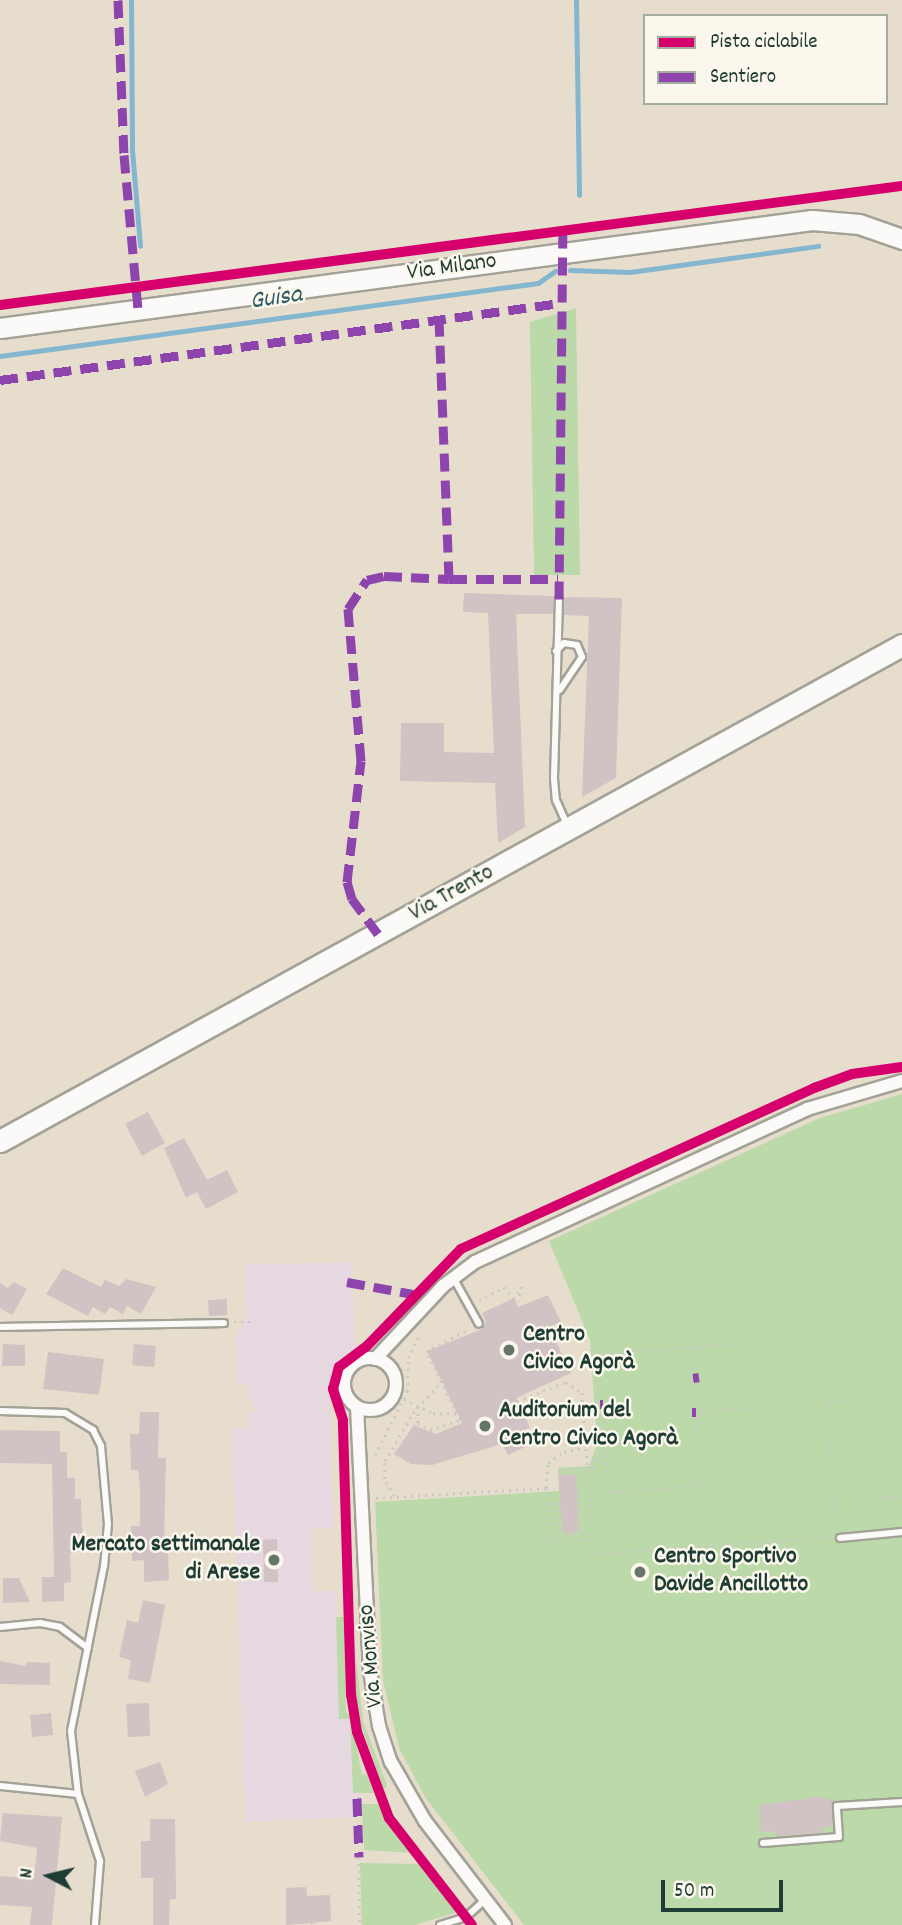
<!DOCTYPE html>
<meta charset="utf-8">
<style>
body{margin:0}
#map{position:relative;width:902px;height:1925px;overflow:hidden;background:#e7ddcd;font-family:Dekko,sans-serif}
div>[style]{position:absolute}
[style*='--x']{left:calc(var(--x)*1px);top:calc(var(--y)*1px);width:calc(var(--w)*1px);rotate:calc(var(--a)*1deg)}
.built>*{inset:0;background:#e6d8e0}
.green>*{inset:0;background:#bcd9a9}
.stream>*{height:5px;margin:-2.5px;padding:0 2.5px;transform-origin:2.5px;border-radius:2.5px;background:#84b6d0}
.building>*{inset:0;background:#d1c2c4}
.path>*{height:2.5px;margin-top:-1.25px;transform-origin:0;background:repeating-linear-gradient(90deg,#c9c9c5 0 2px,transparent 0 7px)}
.roads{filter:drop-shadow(2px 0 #a3a297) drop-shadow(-2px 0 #a3a297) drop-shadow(0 2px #a3a297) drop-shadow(0 -2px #a3a297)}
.lane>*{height:6px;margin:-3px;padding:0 3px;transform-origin:3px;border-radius:3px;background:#fbfaf8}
.street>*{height:12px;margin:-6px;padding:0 6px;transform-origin:6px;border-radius:6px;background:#fbfaf8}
.street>.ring{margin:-6px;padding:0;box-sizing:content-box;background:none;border:12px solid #fbfaf8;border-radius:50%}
.secondary>*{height:19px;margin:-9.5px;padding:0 9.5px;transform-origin:9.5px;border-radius:9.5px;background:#fbfaf8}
.primary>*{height:21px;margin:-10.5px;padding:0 10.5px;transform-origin:10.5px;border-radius:10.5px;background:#fbfaf8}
.quiet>*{height:9px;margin-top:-4.5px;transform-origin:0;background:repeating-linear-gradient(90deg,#8e44ad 0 18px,transparent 0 27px)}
.cycleway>*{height:10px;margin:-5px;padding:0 5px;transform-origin:5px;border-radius:5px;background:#d6006c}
.dots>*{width:19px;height:19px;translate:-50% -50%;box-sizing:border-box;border:4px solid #fbf7ec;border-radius:50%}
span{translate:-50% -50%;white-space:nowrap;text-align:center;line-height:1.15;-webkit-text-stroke:5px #fbf7ec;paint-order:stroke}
.street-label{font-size:24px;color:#1f3d34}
.poi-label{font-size:24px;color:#1f3d34;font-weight:700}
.left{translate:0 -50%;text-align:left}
.right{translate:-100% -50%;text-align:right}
.water-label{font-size:26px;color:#305c63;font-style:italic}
.legend{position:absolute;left:643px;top:14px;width:245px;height:91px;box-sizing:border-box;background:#fbf7ec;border:2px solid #a3ada2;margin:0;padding:9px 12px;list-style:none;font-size:21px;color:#1f3d34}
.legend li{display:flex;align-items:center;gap:14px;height:35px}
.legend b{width:35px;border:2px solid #a3ada2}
.north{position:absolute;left:14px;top:1841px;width:70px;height:70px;-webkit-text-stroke:5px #fbf7ec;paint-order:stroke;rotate:277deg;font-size:19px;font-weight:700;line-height:28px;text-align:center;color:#1f3d34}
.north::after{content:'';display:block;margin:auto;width:24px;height:32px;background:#1f3d34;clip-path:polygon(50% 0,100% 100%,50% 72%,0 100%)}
.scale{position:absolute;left:661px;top:1880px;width:122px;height:32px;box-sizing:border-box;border:4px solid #1f3d34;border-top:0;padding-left:9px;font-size:21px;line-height:24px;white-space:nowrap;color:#1f3d34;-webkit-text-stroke:5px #fbf7ec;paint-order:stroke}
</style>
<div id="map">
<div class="built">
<i style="clip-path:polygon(352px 1262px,355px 1348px,339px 1359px,329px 1391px,333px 1528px,311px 1529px,313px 1591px,335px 1591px,339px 1719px,350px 1719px,353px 1793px,361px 1793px,362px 1817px,245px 1822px,232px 1429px,250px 1428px,249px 1415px,256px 1410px,249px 1397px,249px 1384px,237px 1384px,236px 1334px,247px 1319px,245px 1265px)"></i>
</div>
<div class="green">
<i style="clip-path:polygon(576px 308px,580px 575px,534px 575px,530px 322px)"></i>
<i style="clip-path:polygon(902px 1094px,902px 1925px,524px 1925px,425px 1797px,399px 1748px,383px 1680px,375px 1502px,559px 1491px,558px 1468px,589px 1466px,597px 1444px,590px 1340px,549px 1241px,820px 1118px)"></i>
<i style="clip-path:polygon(336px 1617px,344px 1617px,346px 1712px,351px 1717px,362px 1775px,367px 1774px,374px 1793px,353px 1793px,350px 1719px,339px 1719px)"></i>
<i style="clip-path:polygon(356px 1658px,363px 1721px,387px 1785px,384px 1790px,361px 1725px,355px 1691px)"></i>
<i style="clip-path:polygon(362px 1804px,381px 1804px,414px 1853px,364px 1850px)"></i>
<i style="clip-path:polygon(360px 1863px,420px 1864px,458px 1912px,415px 1925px,362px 1925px)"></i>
</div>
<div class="stream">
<i style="--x:131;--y:0;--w:150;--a:89.6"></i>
<i style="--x:132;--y:150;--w:96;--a:85.2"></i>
<i style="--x:576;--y:0;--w:195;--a:89.1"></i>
<i style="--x:570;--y:270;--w:60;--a:1.9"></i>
<i style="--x:630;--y:272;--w:190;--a:-7.9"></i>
<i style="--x:0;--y:356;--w:543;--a:-7.73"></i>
<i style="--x:538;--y:283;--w:21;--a:-35"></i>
</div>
<div class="building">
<i style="clip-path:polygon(464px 593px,554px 596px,553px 614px,516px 614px,525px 827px,498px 843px,495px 783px,400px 781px,401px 723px,444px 723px,444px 752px,494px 753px,488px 613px,463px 612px)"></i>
<i style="clip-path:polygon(564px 597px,622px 598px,616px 778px,582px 797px,589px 616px,564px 615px)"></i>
<i style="clip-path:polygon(148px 1112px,165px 1143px,142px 1156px,125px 1124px)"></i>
<i style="clip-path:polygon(184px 1138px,207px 1180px,227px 1170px,238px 1192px,206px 1209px,197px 1192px,186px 1198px,164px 1148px)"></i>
<i style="clip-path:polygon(63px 1268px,101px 1287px,105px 1280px,119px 1286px,126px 1279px,156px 1287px,141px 1314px,127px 1306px,123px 1314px,110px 1307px,105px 1314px,93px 1307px,88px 1316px,46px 1294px)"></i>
<i style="clip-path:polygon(14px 1282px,27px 1289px,12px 1315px,0 1308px,0 1283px,8px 1288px)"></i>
<i style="clip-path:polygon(548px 1295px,561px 1322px,549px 1327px,571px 1373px,516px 1398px,530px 1427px,518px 1434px,525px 1447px,508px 1455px,502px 1444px,432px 1465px,411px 1464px,394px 1454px,414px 1425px,436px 1434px,462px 1423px,427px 1351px,482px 1329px,486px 1322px,482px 1313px,514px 1298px,518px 1307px)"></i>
<i style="clip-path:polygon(227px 1299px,227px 1315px,209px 1316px,208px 1300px)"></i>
<i style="clip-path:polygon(3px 1344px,25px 1345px,25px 1366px,2px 1366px)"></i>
<i style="clip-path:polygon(134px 1344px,156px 1346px,154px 1367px,132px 1365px)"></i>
<i style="clip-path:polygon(48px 1352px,104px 1359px,99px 1395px,43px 1389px)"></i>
<i style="clip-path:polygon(140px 1412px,159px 1412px,158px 1458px,166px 1458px,164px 1548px,168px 1548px,169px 1580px,144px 1582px,144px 1560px,132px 1561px,131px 1526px,140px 1526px,140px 1489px,138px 1470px,131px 1470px,130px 1434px,139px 1434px)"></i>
<i style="clip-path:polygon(0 1430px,60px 1431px,60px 1452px,67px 1452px,67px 1478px,75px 1478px,75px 1499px,81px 1499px,82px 1533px,76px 1533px,76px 1553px,70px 1553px,71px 1582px,64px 1583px,64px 1601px,42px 1602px,42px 1577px,54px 1577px,52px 1464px,0 1463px)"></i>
<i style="clip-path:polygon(576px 1474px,579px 1532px,562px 1533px,559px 1475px)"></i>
<i style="clip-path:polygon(277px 1539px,278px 1582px,264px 1582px,263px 1540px)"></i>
<i style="clip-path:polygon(3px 1578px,19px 1578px,30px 1602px,3px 1603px)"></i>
<i style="clip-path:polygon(143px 1600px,165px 1605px,150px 1683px,128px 1679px,131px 1660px,119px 1657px,127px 1620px,138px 1623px)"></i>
<i style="clip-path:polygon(0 1661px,26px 1666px,27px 1662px,50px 1663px,50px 1685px,0 1684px)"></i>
<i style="clip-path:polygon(149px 1703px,150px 1736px,128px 1737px,126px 1704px)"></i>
<i style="clip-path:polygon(51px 1713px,53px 1735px,32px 1737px,30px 1715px)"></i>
<i style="clip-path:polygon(160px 1762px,168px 1784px,145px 1797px,135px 1771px)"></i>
<i style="clip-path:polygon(819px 1797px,834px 1800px,833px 1826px,822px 1827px,823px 1833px,776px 1836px,775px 1831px,761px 1832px,759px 1805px)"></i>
<i style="clip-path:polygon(3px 1813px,62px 1817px,52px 1925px,30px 1925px,32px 1907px,0 1905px,0 1876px,34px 1879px,37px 1848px,0 1841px)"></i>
<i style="clip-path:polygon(150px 1819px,175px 1819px,176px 1899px,170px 1899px,169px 1925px,153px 1925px,153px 1878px,141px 1878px,141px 1841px,150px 1841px)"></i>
<i style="clip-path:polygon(306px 1887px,307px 1896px,330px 1895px,331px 1921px,286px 1925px,286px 1888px)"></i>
</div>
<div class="path">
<i style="--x:479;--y:1300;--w:28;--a:-27"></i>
<i style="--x:504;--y:1287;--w:15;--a:53"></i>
<i style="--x:513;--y:1299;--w:15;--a:-53"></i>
<i style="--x:522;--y:1287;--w:15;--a:106"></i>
<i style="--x:234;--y:1322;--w:21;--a:0"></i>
<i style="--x:691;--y:1347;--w:139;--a:85.9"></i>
<i style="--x:701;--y:1486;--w:94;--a:175.7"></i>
<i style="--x:607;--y:1493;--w:139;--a:-94.5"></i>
<i style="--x:596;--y:1354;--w:95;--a:-4.2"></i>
<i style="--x:691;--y:1347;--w:49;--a:-4.7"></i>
<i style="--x:740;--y:1343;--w:66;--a:86.5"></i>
<i style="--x:744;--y:1409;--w:48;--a:176.4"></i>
<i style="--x:404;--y:1399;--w:32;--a:26"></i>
<i style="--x:433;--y:1413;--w:23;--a:2"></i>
<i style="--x:517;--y:1401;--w:53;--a:-21.2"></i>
<i style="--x:566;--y:1382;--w:19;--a:35"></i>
<i style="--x:582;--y:1393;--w:146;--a:85.7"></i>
<i style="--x:418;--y:1407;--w:16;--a:90"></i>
<i style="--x:418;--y:1423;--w:14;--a:30"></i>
<i style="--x:430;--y:1430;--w:32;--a:-18"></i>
<i style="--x:460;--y:1420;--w:77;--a:-116.2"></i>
<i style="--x:426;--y:1351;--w:47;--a:-26.6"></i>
<i style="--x:375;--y:1455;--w:71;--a:-63.1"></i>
<i style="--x:407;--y:1392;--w:34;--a:-88"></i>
<i style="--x:408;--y:1358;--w:28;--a:-64"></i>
<i style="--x:560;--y:1470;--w:32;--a:-4"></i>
<i style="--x:592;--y:1468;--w:22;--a:-58"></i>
<i style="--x:546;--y:1488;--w:25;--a:-85"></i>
<i style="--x:548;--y:1463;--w:19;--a:-35"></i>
<i style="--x:564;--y:1452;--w:21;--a:-14"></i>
<i style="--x:394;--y:1496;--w:20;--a:-120"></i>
<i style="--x:384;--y:1479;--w:18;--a:-87"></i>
<i style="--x:385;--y:1461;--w:56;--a:-59.7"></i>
<i style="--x:413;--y:1413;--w:43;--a:-47.8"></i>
<i style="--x:880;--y:1497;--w:22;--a:3"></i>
<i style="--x:376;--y:1498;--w:170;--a:-3.4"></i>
<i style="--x:546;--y:1488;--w:53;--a:84.6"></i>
<i style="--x:551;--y:1541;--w:42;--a:-2.7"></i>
<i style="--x:593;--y:1539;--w:15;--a:86"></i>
<i style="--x:594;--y:1554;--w:237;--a:-4.1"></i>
<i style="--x:548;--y:1504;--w:9;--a:-6"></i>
<i style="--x:557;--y:1503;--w:32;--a:86"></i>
<i style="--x:559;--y:1535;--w:23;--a:-5"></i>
<i style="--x:582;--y:1533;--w:64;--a:-93.6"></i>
<i style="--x:836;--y:1526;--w:125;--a:-94.1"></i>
<i style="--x:827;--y:1401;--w:23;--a:-5"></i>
<i style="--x:359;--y:1857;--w:68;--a:89.2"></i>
<i style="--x:311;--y:1922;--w:5;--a:37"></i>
</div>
<div class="roads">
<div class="lane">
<i style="--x:559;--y:599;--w:180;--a:91.6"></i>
<i style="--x:554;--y:779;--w:21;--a:85"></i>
<i style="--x:556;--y:800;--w:27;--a:66"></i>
<i style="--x:556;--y:651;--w:11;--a:-45"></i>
<i style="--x:564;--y:643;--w:13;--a:9"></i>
<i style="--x:577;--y:645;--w:13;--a:67"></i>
<i style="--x:582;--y:657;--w:40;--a:124"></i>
<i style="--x:454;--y:1279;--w:51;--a:60.9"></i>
<i style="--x:0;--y:1327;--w:224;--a:-1"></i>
<i style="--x:0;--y:1411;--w:65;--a:1.8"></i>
<i style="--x:65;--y:1413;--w:33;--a:31"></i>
<i style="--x:93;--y:1430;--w:18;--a:63"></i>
<i style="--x:101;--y:1446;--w:78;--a:84.9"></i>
<i style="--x:108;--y:1524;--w:42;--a:95.4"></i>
<i style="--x:104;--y:1566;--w:168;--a:101.3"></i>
<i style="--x:71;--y:1731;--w:63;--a:83.7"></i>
<i style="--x:78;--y:1794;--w:71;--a:71.8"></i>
<i style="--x:100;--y:1861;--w:64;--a:94.5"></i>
<i style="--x:840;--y:1538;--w:62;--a:-5.5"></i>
<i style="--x:0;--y:1627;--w:40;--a:-5.7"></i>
<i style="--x:40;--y:1623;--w:20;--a:11"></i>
<i style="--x:60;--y:1627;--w:35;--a:37"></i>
<i style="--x:0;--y:1786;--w:78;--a:5.9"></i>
<i style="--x:763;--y:1843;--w:76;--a:-4.5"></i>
<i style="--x:839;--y:1837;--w:31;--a:-94"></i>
<i style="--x:837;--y:1806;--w:65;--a:-3.5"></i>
<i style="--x:440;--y:1925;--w:27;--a:-17"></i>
<i style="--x:466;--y:1917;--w:25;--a:-42"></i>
</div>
<div class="street">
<i class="ring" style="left:344px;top:1358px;width:40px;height:40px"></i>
<i style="--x:375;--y:1359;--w:100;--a:-47"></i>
<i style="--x:443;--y:1286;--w:40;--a:-37"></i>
<i style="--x:475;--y:1262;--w:366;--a:-24.7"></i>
<i style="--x:807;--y:1109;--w:99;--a:-16.4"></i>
<i style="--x:357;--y:1407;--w:264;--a:87.2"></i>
<i style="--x:370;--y:1671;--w:56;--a:80.7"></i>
<i style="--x:379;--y:1726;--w:38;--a:72"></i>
<i style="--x:391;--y:1762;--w:68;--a:60"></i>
<i style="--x:425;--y:1821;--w:131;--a:52.4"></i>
</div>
<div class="secondary">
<i style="--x:0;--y:328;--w:819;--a:-7.58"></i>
<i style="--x:812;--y:220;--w:47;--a:4.9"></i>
<i style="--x:859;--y:224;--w:46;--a:19.2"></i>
</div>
<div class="primary">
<i style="--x:0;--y:1141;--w:1029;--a:-28.81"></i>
</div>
</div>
<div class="quiet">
<i style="--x:118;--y:0;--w:155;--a:87.8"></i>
<i style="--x:124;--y:155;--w:156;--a:84.8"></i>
<i style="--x:0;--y:380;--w:566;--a:-7.82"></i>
<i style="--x:449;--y:579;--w:109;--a:0"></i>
<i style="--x:559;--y:599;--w:370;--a:-89.4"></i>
<i style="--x:378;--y:934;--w:44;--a:-126.6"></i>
<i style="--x:352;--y:899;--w:18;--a:-106"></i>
<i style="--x:347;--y:882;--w:122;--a:-83.4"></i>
<i style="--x:361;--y:761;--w:153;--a:-94.9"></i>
<i style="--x:348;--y:609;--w:35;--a:-57"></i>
<i style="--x:367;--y:580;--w:17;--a:-13"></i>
<i style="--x:384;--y:576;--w:65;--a:2.6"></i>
<i style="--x:449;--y:579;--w:257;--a:-92.2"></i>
<i style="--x:347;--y:1282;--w:67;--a:10.3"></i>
<i style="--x:693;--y:1378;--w:6;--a:-9"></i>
<i style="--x:600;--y:1404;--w:3;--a:0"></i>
<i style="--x:692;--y:1412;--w:4;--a:0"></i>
<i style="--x:357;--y:1798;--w:59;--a:88.1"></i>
</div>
<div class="cycleway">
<i style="--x:0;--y:305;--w:910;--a:-7.52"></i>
<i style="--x:472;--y:1925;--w:135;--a:-127.8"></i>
<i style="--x:389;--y:1818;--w:92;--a:-110.4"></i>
<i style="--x:357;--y:1732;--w:37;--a:-99"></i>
<i style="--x:351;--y:1695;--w:275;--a:-91.7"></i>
<i style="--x:343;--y:1420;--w:33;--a:-108"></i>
<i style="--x:333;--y:1389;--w:23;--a:-75"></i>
<i style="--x:339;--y:1367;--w:34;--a:-37"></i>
<i style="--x:366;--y:1347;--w:136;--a:-45.9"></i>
<i style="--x:461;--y:1249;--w:388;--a:-24.5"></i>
<i style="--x:814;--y:1088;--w:40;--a:-20.2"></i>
<i style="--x:852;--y:1074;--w:50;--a:-8"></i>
</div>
<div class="dots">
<i style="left:509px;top:1350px;background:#65756a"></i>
<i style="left:485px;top:1426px;background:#65756a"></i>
<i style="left:274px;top:1560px;background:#65756a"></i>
<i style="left:640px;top:1572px;background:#65756a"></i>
</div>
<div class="street-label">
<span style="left:452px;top:268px;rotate:-8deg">Via Milano</span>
<span style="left:452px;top:894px;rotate:-29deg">Via Trento</span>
<span style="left:372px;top:1656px;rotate:-95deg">Via Monviso</span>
</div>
<div class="poi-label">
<span class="left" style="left:523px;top:1350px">Centro<br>Civico Agorà</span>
<span class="left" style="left:499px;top:1426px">Auditorium del<br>Centro Civico Agorà</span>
<span class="right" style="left:260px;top:1560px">Mercato settimanale<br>di Arese</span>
<span class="left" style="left:654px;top:1572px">Centro Sportivo<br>Davide Ancillotto</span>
</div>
<div class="water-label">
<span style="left:276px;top:299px;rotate:-8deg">Guisa</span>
</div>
<ul class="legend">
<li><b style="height:9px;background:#d6006c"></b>Pista ciclabile</li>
<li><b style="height:9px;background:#8e44ad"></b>Sentiero</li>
</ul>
<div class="north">N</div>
<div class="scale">50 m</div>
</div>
